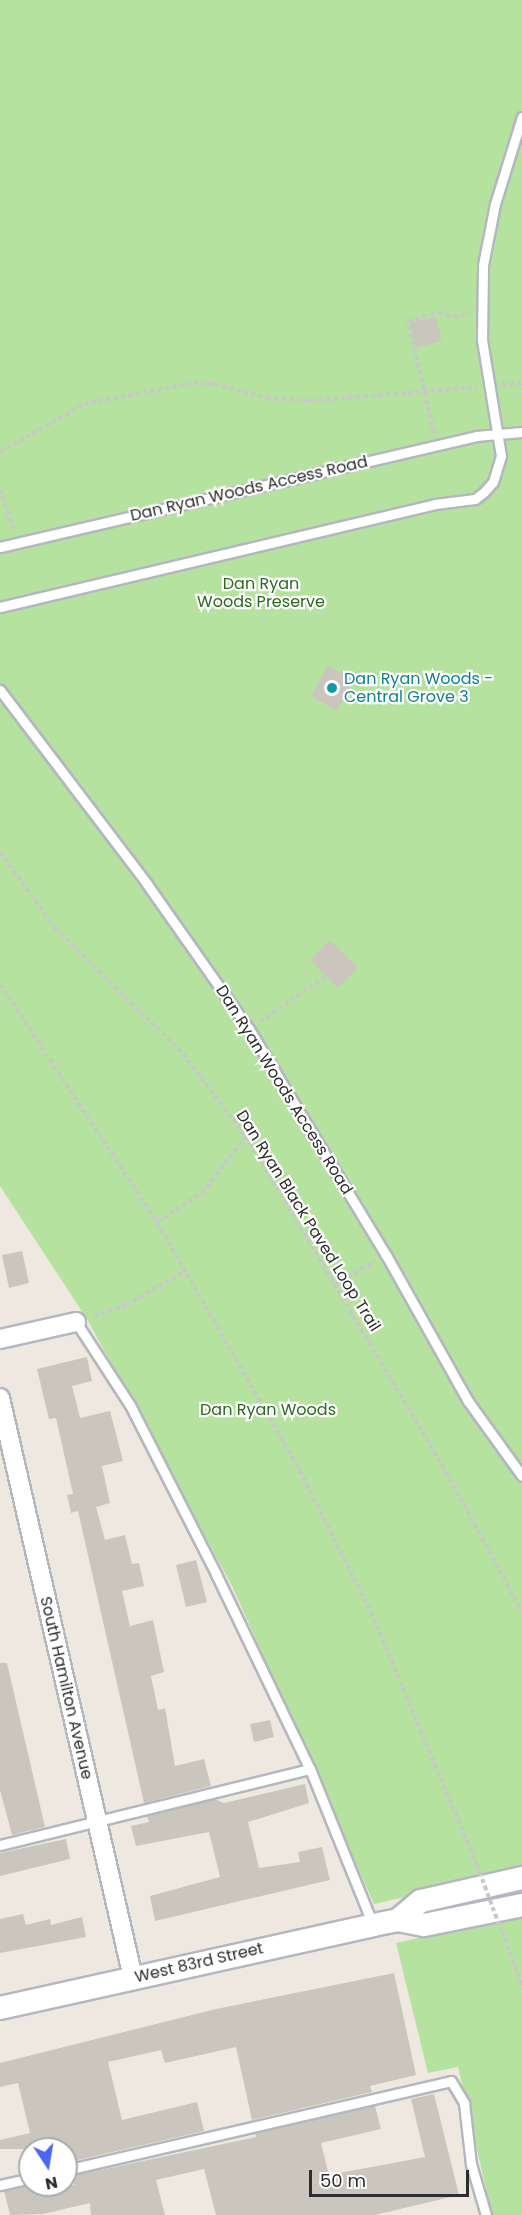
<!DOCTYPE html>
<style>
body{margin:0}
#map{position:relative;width:522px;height:2215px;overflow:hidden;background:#eee8e0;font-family:Poppins,sans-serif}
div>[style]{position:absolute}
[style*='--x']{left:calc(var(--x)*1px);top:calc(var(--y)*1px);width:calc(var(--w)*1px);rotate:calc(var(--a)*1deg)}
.green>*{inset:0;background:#b5e29f}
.building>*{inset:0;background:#cac6be}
.path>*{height:4px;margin-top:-2px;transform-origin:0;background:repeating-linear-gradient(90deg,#c8c8c8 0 4.5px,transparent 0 7.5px)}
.roads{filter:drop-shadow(2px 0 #b4b6c0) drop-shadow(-2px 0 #b4b6c0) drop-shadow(0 2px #b4b6c0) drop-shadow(0 -2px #b4b6c0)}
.service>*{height:9px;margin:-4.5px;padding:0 4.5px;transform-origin:4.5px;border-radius:4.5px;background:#fff}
.minor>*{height:18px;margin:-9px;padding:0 9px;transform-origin:9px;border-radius:9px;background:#fff}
.tertiary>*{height:22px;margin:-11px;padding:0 11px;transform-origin:11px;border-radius:11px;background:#fff}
.path-bridge>*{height:4px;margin-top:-2px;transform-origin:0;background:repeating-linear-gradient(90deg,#c8c8c8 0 4.5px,transparent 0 7.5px)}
.dots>*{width:16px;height:16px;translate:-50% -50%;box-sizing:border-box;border:3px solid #fff;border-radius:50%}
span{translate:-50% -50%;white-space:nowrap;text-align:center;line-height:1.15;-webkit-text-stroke:4.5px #fff;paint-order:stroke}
.street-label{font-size:16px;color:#2d2d2d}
.park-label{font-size:16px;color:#2c691e}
.culture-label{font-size:16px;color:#0d838f}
.left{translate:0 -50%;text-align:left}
.north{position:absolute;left:18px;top:2137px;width:60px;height:60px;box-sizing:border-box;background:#fff;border:2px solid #ababab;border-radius:50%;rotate:168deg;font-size:16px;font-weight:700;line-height:24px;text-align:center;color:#2d2d2d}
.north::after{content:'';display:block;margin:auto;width:21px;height:27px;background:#4865f4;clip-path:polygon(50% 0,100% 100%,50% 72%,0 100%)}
.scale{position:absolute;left:309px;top:2170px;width:160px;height:27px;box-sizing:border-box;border:3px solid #2d2d2d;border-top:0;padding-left:8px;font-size:18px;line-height:21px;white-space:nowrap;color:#2d2d2d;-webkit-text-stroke:4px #fff;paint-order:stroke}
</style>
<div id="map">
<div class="green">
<i style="clip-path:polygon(0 0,522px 0,522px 1870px,374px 1904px,232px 1586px,87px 1319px,0 1186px)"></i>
<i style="clip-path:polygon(522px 1915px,522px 2215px,492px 2215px,458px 2067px,428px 2073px,396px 1943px)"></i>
</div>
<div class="building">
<i style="clip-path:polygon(436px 317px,442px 341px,416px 348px,410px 323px)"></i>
<i style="clip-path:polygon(328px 665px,354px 680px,337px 711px,311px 696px)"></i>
<i style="clip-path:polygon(330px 940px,358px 968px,338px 988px,310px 960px)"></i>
<i style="clip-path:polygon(22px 1251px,29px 1283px,9px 1288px,2px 1255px)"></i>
<i style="clip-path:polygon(87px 1357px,92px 1381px,72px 1386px,80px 1418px,110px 1411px,123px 1461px,102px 1466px,110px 1503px,96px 1507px,105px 1540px,125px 1535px,132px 1564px,139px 1563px,144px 1586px,122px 1591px,130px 1626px,153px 1620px,164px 1672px,151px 1676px,158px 1710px,165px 1708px,175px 1766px,204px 1759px,211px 1786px,144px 1803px,78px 1511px,71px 1513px,67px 1495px,73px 1494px,56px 1418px,49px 1419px,37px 1369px)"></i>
<i style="clip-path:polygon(196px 1560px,207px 1602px,186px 1607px,176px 1565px)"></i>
<i style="clip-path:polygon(0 1663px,7px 1663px,45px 1827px,12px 1835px,0 1790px)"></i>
<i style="clip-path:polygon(270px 1720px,274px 1737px,254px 1742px,250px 1724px)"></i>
<i style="clip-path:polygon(305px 1784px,309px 1803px,248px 1822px,259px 1868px,300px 1862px,298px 1852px,322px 1847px,330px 1880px,155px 1921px,150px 1896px,220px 1877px,209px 1832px,136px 1846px,131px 1826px,149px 1822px,147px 1816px,214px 1799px,224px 1803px)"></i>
<i style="clip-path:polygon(66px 1839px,70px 1859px,0 1876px,0 1853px)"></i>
<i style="clip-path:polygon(23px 1914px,26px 1925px,50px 1919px,51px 1925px,82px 1917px,86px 1937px,0 1953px,0 1919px)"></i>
<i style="clip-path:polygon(394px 1973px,416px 2075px,370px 2086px,372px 2092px,252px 2120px,236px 2047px,165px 2063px,161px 2050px,108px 2062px,122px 2120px,197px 2102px,204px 2131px,69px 2162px,66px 2149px,0 2149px,0 2140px,30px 2133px,18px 2083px,0 2087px,0 2063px,216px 2009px)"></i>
<i style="clip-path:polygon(434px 2094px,459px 2195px,375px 2215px,216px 2215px,204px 2169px,156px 2180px,165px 2215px,91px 2215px,90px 2203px,43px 2214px,10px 2215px,4px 2191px,30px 2185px,74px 2185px,72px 2176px,256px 2137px,255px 2133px,375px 2106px,381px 2129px,321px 2143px,329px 2175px,425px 2157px,411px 2099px)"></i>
</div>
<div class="path">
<i style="--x:502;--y:385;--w:20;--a:-6"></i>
<i style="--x:434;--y:433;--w:115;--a:-103.1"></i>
<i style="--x:408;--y:321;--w:31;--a:-15"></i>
<i style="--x:438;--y:313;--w:16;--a:15"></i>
<i style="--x:453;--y:317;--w:17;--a:-13"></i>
<i style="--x:0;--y:452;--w:97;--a:-29.7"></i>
<i style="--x:84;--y:404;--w:111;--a:-10.9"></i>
<i style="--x:193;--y:383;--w:22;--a:3"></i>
<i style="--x:215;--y:384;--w:54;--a:15.1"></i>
<i style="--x:267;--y:398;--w:44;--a:3.9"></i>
<i style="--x:311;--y:401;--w:167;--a:-4.8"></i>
<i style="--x:0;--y:489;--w:44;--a:71.6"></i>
<i style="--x:0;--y:852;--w:94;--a:54.1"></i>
<i style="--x:55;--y:928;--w:180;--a:44.5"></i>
<i style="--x:183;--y:1054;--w:103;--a:52.5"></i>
<i style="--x:246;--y:1136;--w:383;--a:59.2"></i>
<i style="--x:442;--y:1465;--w:166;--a:61.3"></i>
<i style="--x:0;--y:984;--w:285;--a:56.6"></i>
<i style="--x:157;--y:1222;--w:287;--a:60.1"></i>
<i style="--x:300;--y:1471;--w:158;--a:63.3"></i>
<i style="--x:371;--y:1612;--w:274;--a:67.3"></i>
<i style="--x:260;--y:1022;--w:80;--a:-34.9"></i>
<i style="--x:157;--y:1222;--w:54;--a:-32.8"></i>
<i style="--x:202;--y:1193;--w:72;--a:-52.3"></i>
<i style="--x:335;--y:1285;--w:47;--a:-31"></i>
<i style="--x:94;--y:1316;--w:34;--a:-19"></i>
<i style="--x:126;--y:1305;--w:70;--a:-29.8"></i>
<i style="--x:502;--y:1931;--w:59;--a:70"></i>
</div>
<div class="roads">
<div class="service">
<i style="--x:0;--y:547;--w:489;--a:-13.1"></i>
<i style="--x:476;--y:436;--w:46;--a:-5"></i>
<i style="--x:0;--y:607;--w:447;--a:-13.3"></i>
<i style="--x:435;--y:504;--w:40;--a:-7.1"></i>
<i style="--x:475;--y:499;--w:11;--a:-38"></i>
<i style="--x:484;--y:492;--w:13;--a:-48"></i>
<i style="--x:493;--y:482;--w:27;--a:-73"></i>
<i style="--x:501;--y:456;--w:118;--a:-99.3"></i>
<i style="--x:482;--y:340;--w:75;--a:-89.2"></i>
<i style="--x:483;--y:265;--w:62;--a:-78.9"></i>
<i style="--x:495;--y:204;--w:91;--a:-72.8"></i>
<i style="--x:0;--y:690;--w:243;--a:52.8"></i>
<i style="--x:147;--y:884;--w:177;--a:54.9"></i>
<i style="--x:249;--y:1029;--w:264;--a:58.8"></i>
<i style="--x:386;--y:1255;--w:167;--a:60.7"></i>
<i style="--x:468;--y:1401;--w:92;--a:54.2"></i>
<i style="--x:76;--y:1322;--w:99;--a:57"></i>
<i style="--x:130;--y:1405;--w:190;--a:63"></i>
<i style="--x:216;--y:1574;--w:216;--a:64.3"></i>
<i style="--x:310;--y:1769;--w:168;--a:68"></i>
<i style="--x:0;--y:1845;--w:319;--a:-13.8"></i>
<i style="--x:66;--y:2170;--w:395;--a:-13"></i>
<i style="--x:451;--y:2081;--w:26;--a:59"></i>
<i style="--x:464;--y:2103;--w:61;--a:83.5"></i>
<i style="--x:471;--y:2164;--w:53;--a:73.6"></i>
<i style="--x:0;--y:2185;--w:31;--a:-13"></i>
</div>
<div class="minor">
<i style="--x:0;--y:1339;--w:78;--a:-12.6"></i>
<i style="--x:0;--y:1398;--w:595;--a:77.08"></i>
</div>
<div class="tertiary">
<i style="--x:398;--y:1920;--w:30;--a:-40"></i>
<i style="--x:421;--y:1901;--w:104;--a:-12.8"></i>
<i style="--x:0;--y:2008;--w:382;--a:-12.5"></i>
<i style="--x:373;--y:1925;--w:25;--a:-11"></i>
<i style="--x:398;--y:1920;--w:26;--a:11"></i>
<i style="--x:424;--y:1925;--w:100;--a:-11.5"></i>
</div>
</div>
<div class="path-bridge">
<i style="--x:477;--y:1865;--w:69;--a:69.7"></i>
</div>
<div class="dots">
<i style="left:332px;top:688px;background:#0f9aa8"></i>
</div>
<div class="street-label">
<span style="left:249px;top:489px;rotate:-13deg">Dan Ryan Woods Access Road</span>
<span style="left:284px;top:1090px;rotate:58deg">Dan Ryan Woods Access Road</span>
<span style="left:308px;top:1221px;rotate:58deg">Dan Ryan Black Paved Loop Trail</span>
<span style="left:66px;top:1688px;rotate:77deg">South Hamilton Avenue</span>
<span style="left:199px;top:1963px;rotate:-13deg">West 83rd Street</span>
</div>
<div class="park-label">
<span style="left:261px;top:593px">Dan Ryan<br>Woods Preserve</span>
<span style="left:268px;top:1410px">Dan Ryan Woods</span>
</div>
<div class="culture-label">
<span class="left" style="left:344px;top:688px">Dan Ryan Woods -<br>Central Grove 3</span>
</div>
<div class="north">N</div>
<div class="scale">50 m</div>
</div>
